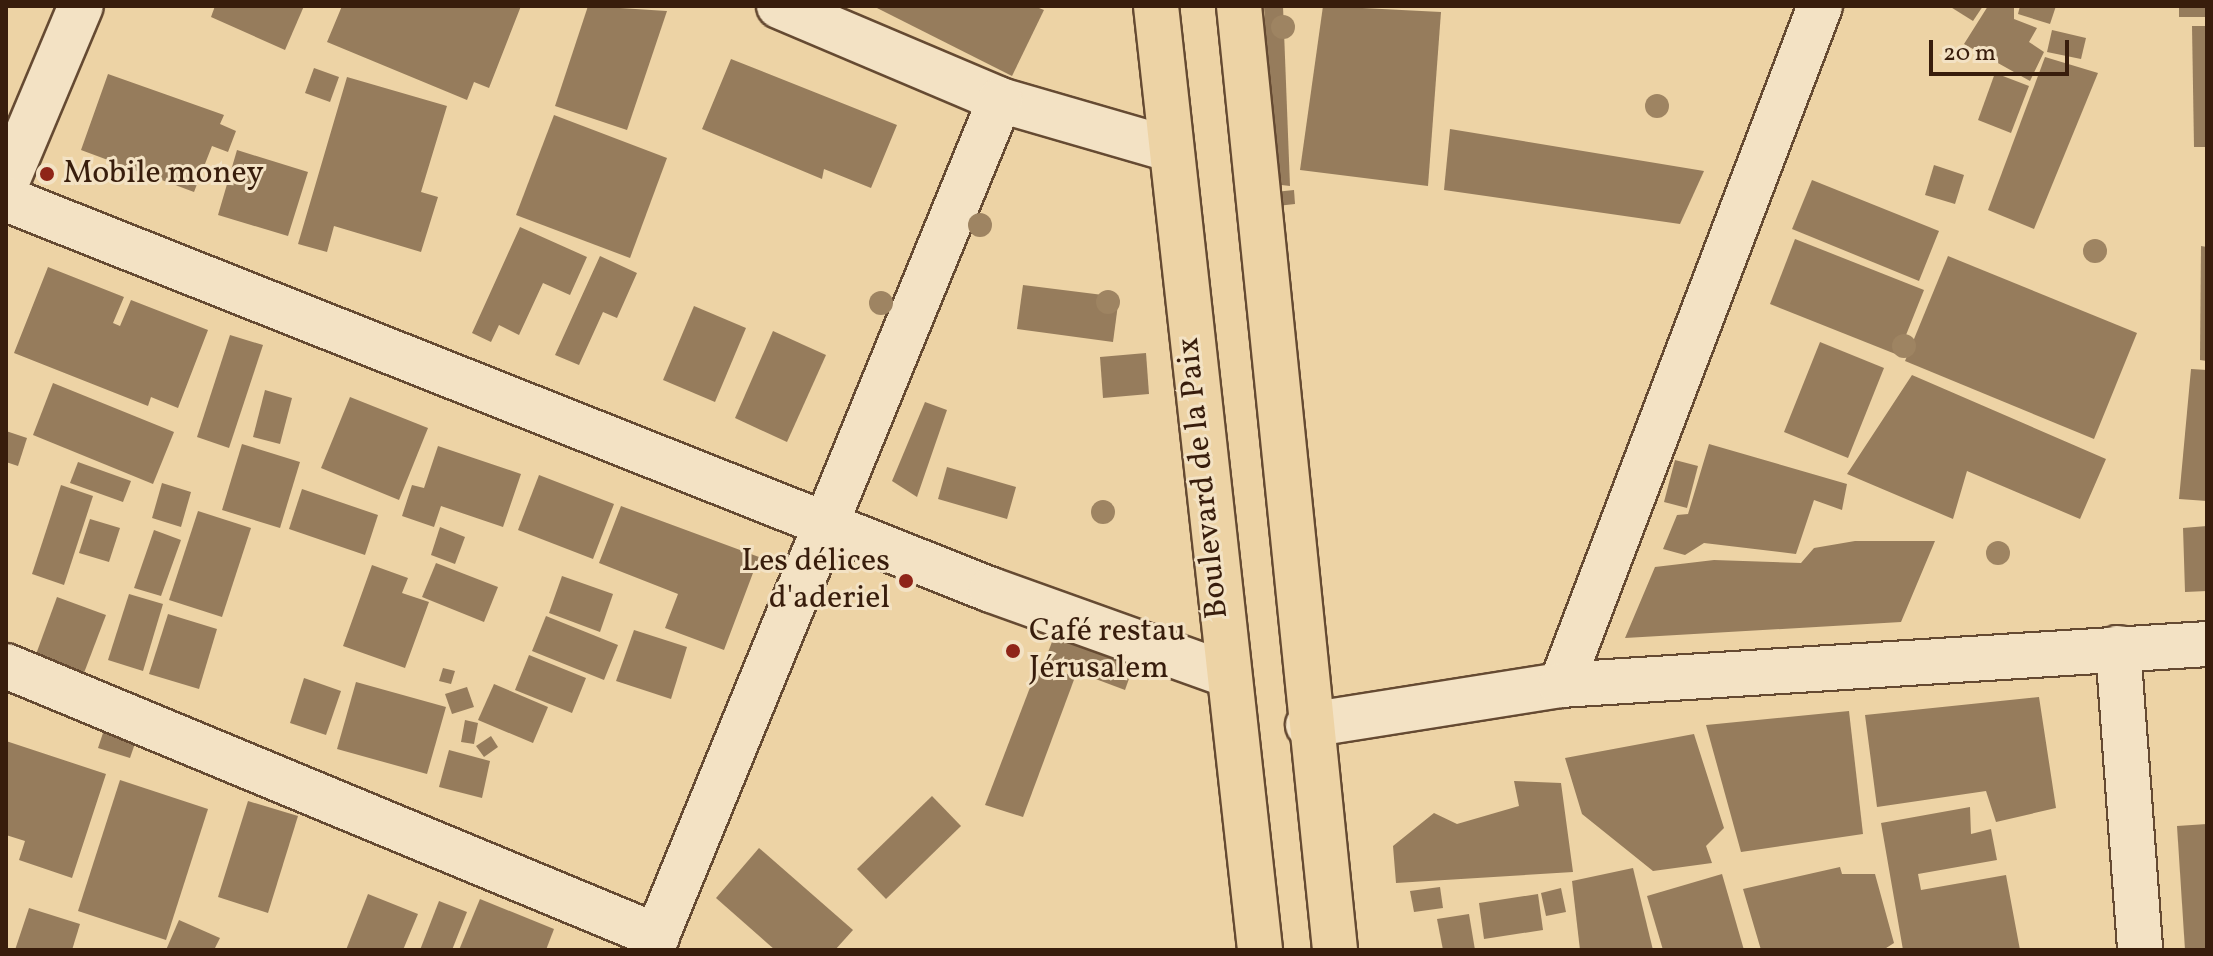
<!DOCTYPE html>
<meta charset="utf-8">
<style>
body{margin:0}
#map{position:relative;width:2213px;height:956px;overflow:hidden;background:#edd3a5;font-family:Vollkorn,serif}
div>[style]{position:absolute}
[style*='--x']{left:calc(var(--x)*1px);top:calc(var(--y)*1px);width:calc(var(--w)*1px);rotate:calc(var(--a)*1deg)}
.building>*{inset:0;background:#967c5c}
.roads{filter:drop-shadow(2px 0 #654a32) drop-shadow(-2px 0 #654a32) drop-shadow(0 2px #654a32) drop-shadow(0 -2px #654a32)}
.minor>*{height:44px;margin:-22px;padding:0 22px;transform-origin:22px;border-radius:22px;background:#f3e2c4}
.major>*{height:44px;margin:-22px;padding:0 22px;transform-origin:22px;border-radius:22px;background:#edd3a5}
.trees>*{width:24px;height:24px;margin:-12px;border-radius:50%;background:#9e8462}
.dots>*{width:22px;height:22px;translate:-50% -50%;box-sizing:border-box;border:4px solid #f3e2c4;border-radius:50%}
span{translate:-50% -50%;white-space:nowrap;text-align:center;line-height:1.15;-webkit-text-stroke:6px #f3e2c4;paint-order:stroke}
.poi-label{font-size:32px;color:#381d0c}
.left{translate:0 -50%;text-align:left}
.right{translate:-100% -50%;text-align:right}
.street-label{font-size:32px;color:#381d0c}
.frame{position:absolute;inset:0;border:8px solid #381d0c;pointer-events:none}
.scale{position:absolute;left:1929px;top:40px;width:140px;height:36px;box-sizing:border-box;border:4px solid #381d0c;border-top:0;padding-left:10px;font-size:24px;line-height:28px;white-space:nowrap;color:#381d0c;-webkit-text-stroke:6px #f3e2c4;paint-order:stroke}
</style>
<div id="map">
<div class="building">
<i style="clip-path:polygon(215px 6px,304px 6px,285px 50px,211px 17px)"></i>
<i style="clip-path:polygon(342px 6px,521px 6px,489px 88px,474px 82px,467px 100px,327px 42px)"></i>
<i style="clip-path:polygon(588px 6px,667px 11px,627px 130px,555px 106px)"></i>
<i style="clip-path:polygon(873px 6px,1034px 6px,1044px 10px,1012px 76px)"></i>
<i style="clip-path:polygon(1264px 6px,1283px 6px,1290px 186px,1273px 184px)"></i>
<i style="clip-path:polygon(1323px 6px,1441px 12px,1428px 186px,1300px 170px)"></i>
<i style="clip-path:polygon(1949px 6px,1983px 6px,1973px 21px)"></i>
<i style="clip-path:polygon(1988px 6px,2014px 6px,2014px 19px,2037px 28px,2029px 42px,2044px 52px,2030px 81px,1964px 44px)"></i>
<i style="clip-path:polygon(2020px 6px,2056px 6px,2050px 24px,2018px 14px)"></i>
<i style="clip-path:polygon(2179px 6px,2207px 6px,2207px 17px,2179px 17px)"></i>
<i style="clip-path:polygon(2192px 26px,2207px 26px,2207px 147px,2194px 147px)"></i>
<i style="clip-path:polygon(2052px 30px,2086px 38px,2081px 59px,2047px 52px)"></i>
<i style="clip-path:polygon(2045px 57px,2098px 73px,2034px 229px,1988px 210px)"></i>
<i style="clip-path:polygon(731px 59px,897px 125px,871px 188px,824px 169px,822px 179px,702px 129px)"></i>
<i style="clip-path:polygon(314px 68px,339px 77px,330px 102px,305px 93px)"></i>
<i style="clip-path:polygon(1995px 73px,2029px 86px,2011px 133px,1978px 120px)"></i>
<i style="clip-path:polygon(108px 74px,224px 115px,220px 124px,236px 131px,228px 152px,212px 146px,194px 192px,81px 150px)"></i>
<i style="clip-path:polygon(347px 77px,447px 106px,421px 192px,438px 197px,421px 252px,334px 226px,327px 252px,298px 244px)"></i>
<i style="clip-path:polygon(554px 115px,667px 158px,630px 258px,516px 215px)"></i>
<i style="clip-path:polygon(1450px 129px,1704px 171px,1680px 224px,1444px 190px)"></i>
<i style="clip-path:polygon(237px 150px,308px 172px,288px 236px,218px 215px)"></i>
<i style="clip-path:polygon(1934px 165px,1964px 175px,1955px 204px,1925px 195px)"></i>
<i style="clip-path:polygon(1812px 180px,1939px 231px,1919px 281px,1792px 229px)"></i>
<i style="clip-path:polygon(1294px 190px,1295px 204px,1277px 206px,1275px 192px)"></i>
<i style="clip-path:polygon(520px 227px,587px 257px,570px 295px,543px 283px,519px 335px,499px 325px,491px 342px,472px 333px)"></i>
<i style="clip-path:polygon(1795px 239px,1924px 290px,1898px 355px,1770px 304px)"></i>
<i style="clip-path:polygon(2201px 246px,2207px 247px,2207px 361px,2200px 360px)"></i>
<i style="clip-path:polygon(600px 256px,637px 273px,617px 318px,603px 312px,579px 365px,555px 355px)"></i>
<i style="clip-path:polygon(1948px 256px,2137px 333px,2094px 439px,1905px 361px)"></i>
<i style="clip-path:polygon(48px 267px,124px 297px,113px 323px,120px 326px,131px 300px,208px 330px,178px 408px,151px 397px,148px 406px,14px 353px)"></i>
<i style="clip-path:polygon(1023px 285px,1119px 297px,1113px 342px,1017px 329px)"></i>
<i style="clip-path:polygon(694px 306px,746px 328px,715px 402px,663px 380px)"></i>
<i style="clip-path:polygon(773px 331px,826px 355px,787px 442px,735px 418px)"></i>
<i style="clip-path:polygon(230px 335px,263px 345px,229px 448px,197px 437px)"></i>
<i style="clip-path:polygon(1820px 342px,1884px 368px,1848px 458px,1784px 432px)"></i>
<i style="clip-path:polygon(1146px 353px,1149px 394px,1103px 398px,1100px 357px)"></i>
<i style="clip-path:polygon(2191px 369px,2207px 370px,2207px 501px,2179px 499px)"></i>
<i style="clip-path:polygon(1912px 375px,2106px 459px,2080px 519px,1967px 471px,1953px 519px,1847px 474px)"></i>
<i style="clip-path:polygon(53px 383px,174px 432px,153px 484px,33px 435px)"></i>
<i style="clip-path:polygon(265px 390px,292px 398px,280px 444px,253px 437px)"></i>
<i style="clip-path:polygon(350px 397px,428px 428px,399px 500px,321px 468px)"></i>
<i style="clip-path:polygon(925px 402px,947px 410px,917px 497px,892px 481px)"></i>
<i style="clip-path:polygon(6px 431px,27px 438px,18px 466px,6px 462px)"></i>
<i style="clip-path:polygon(242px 444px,300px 462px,280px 528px,222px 510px)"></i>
<i style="clip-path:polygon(1709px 444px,1847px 484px,1842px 510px,1814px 500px,1796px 554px,1704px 543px,1685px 555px,1663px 549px,1677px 515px,1688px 514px)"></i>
<i style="clip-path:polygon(438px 446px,521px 474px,503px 527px,441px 506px,434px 527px,402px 516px,412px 485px,424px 488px)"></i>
<i style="clip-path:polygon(1675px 460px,1698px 466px,1687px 508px,1664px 502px)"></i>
<i style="clip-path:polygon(78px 462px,131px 481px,123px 502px,70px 483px)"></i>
<i style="clip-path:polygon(947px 467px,1016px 487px,1007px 519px,938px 499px)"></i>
<i style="clip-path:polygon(539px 475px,614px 504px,593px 559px,518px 530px)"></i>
<i style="clip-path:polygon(162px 483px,191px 492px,181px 527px,152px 518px)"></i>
<i style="clip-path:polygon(61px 485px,93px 496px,64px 585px,32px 574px)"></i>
<i style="clip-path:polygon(302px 489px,378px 515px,365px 555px,289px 529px)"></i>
<i style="clip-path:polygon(621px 506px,759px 557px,724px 650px,665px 628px,678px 594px,599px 563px)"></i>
<i style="clip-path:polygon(198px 511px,251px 528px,222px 617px,169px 600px)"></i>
<i style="clip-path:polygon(90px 519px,120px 528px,109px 562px,79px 553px)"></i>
<i style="clip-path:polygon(2207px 526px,2207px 591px,2185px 592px,2183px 528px)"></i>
<i style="clip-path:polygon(440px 527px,465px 537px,455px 564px,431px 555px)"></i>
<i style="clip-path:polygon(154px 530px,181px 540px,161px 596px,134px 588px)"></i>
<i style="clip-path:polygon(1855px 541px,1935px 541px,1901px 622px,1625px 638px,1655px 567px,1714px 560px,1801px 563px,1814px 548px)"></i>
<i style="clip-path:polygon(436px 563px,498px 587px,484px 622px,422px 597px)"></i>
<i style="clip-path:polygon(372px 565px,408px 578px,402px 593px,429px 602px,405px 668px,343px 646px)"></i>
<i style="clip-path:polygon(562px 576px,613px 594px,600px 632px,549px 613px)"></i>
<i style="clip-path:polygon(129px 594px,163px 604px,143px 671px,108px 660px)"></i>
<i style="clip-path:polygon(57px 597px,106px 615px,79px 686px,31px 668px)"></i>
<i style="clip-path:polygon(168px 614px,217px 629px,199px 689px,149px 674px)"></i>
<i style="clip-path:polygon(546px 616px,618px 645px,604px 680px,532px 651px)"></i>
<i style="clip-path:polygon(1057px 629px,1136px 659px,1125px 690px,1045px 660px)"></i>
<i style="clip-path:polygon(634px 630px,687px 647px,671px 699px,616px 681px)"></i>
<i style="clip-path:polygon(529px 655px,586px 678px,572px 713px,515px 690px)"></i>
<i style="clip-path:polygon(1039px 664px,1075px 677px,1023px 817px,985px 805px)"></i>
<i style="clip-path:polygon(443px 668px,455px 671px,451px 684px,439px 681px)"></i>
<i style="clip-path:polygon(304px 678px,341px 691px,326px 735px,290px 723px)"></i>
<i style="clip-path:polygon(356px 682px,446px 707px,427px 774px,337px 749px)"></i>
<i style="clip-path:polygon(494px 684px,548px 707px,533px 743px,478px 720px)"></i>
<i style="clip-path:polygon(467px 687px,474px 707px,452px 714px,445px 694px)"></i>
<i style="clip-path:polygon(2039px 697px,2056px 808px,1996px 822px,1986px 791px,1877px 807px,1865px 715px)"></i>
<i style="clip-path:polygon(1849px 711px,1863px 834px,1741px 852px,1706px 725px)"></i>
<i style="clip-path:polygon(110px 712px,142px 723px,130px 758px,98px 748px)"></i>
<i style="clip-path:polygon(465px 720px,478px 723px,474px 744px,461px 742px)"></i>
<i style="clip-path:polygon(1694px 734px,1724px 828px,1706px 846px,1712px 863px,1653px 871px,1582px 814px,1565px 758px)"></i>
<i style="clip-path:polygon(491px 736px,498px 747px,484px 757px,476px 746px)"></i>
<i style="clip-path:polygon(6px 741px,106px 774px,72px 878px,19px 860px,25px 841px,6px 835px)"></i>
<i style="clip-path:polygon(449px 750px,490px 761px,482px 798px,439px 787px)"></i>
<i style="clip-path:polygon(120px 780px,208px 809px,166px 940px,78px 911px)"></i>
<i style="clip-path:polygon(1514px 781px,1561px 783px,1573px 872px,1396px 883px,1393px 846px,1434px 813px,1457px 824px,1519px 806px)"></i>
<i style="clip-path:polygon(932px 796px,961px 826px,886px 899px,857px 869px)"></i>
<i style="clip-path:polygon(248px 801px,298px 816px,268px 913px,218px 897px)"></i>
<i style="clip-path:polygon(1970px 807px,1971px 834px,1991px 829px,1997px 860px,1918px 874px,1921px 890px,2006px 875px,2020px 950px,1903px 950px,1881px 823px)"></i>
<i style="clip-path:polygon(2207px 824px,2207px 950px,2185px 950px,2177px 826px)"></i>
<i style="clip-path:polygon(759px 848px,853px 930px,835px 950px,775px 950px,716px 898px)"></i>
<i style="clip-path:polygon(1840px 867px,1842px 874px,1875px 874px,1894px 943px,1883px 950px,1761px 950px,1743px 889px)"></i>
<i style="clip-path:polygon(1633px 868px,1653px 950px,1580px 950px,1572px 881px)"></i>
<i style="clip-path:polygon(1722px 874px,1744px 950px,1663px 950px,1647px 896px)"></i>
<i style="clip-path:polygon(1440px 887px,1443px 908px,1414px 912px,1410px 891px)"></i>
<i style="clip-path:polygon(1561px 888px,1566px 912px,1546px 916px,1541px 893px)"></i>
<i style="clip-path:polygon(368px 894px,418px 914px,403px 950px,346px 950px)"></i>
<i style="clip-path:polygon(1538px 894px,1543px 930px,1484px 939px,1479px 903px)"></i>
<i style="clip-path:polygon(480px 899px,554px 929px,546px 950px,459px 950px)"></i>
<i style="clip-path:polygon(439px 901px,467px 912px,452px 950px,420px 950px)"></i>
<i style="clip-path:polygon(29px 908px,80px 924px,72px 950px,15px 950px)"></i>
<i style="clip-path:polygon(1469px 914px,1475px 950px,1443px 950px,1437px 919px)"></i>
<i style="clip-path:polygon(179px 920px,220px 938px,214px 950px,166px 950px)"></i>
</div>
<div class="roads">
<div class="minor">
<i style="--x:779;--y:6;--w:240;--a:23"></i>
<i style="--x:1000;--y:100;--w:176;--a:16.2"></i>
<i style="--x:6;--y:184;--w:193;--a:-67.2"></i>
<i style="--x:6;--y:199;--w:1060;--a:21.65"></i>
<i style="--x:991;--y:590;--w:250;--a:19.7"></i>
<i style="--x:2118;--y:648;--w:303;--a:85.8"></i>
<i style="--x:6;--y:666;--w:705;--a:22.53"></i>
<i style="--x:1561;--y:685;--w:727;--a:-69.12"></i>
<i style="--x:1308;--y:725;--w:256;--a:-9"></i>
<i style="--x:1561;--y:685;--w:647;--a:-3.63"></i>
<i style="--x:651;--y:950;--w:919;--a:-67.68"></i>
</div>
<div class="major">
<i style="--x:1156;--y:6;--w:950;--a:83.71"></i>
<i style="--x:1239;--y:6;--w:949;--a:84.19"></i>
</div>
</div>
<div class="trees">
<i style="left:1283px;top:27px"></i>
<i style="left:1657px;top:106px"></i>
<i style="left:980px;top:225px"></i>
<i style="left:2095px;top:251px"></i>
<i style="left:1108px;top:302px"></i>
<i style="left:881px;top:303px"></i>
<i style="left:1904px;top:346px"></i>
<i style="left:1103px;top:512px"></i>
<i style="left:1998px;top:553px"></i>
</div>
<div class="dots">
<i style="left:47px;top:174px;background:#8f2418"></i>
<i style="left:906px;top:581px;background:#8f2418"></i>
<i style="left:1013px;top:651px;background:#8f2418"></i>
</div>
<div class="poi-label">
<span class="left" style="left:63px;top:174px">Mobile money</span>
<span class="right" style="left:890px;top:581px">Les délices<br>d'aderiel</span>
<span class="left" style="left:1029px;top:651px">Café restau<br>Jérusalem</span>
</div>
<div class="street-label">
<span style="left:1204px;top:478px;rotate:-96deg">Boulevard de la Paix</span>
</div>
<div class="frame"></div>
<div class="scale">20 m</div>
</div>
